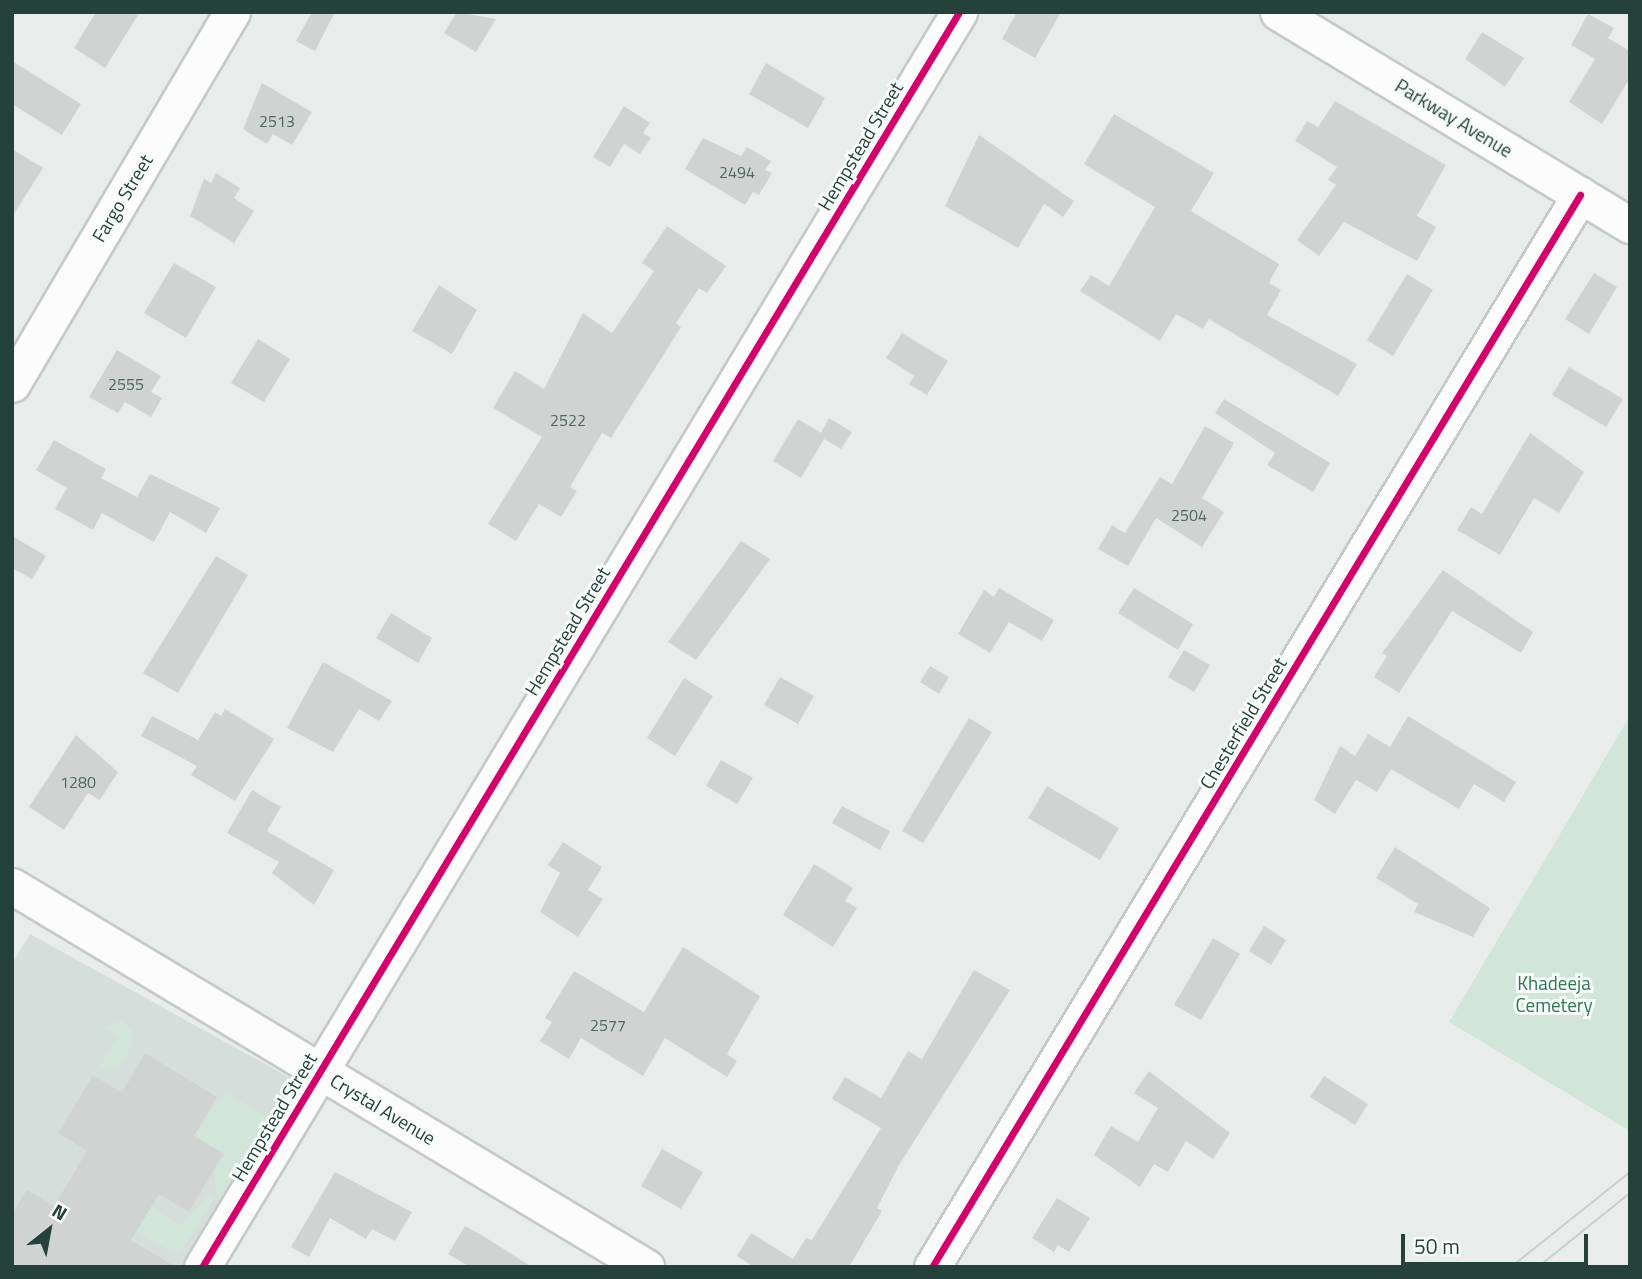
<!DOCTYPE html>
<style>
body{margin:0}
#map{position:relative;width:1642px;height:1279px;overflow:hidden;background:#e8edeb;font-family:"Titillium Web",sans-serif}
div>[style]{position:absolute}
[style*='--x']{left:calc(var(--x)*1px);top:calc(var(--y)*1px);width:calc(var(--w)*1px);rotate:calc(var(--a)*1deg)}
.built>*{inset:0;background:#d6dedb}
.green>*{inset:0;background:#d1e6d8}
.building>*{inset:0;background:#cfd4d2}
.roads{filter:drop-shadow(2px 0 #c5cac8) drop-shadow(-2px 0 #c5cac8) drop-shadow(0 2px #c5cac8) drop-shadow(0 -2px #c5cac8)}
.minor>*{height:35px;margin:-17.5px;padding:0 17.5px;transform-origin:17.5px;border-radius:17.5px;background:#fcfcfc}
.tram>*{height:2px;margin:-1px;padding:0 1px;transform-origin:1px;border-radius:1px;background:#c9cdcc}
.cycleway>*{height:7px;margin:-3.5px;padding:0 3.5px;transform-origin:3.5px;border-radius:3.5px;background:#d6006c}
span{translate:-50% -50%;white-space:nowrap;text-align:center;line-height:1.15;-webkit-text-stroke:6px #f7fbf9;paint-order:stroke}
.number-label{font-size:16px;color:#506761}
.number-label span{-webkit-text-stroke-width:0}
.street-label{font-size:19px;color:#24423a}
.park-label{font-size:19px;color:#2d7a4b}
.frame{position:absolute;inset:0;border:14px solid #24423a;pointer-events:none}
.north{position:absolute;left:14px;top:1195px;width:70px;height:70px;-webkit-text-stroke:5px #f7fbf9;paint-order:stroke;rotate:31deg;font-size:19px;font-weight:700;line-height:28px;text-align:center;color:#24423a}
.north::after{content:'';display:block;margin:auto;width:24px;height:32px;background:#24423a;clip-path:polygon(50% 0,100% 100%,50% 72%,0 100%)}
.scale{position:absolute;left:1401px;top:1234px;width:187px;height:32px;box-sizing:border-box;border:4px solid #24423a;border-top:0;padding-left:9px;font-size:21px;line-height:24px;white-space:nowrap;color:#24423a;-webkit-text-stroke:5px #f7fbf9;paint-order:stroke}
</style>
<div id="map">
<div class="built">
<i style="clip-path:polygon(30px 934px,296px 1081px,185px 1267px,12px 1267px,12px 964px)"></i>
</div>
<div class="green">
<i style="clip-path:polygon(1628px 719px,1630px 720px,1630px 1131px,1449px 1022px)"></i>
<i style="clip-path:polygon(120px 1020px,132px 1031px,132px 1046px,118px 1067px,104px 1070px,99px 1068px,119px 1036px,105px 1028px)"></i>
<i style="clip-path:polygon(225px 1092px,272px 1120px,211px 1222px,219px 1198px,213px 1173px,226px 1154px,194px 1136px)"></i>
<i style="clip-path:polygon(209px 1194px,214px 1199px,179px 1254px,136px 1232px,151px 1207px,181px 1226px)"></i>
</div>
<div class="building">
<i style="clip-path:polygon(96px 12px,140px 12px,105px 68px,74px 48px)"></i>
<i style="clip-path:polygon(312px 12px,335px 12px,315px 51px,296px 41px)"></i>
<i style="clip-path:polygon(457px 12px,496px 19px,476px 52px,444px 33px)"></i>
<i style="clip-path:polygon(1017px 12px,1061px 12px,1035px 58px,1002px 39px)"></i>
<i style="clip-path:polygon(1588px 14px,1614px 28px,1608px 38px,1630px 51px,1630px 78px,1602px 124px,1569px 102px,1595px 59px,1571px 45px)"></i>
<i style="clip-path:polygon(1482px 32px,1524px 58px,1505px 87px,1465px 59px)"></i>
<i style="clip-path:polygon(12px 61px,81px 104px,62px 135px,12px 104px)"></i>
<i style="clip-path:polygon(766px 63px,825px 98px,808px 128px,749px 94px)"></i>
<i style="clip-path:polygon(262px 83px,312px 112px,292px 145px,273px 134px,267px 144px,243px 129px)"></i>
<i style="clip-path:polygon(1335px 101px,1446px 165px,1417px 216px,1436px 227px,1417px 261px,1344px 222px,1319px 256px,1297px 240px,1336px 185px,1328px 180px,1337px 167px,1295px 141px,1307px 121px,1318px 127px)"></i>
<i style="clip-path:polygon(624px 106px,650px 123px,643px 133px,651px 138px,640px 154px,624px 144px,610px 167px,593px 157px)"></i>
<i style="clip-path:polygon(1114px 114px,1214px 173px,1191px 211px,1279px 264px,1269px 283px,1281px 290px,1267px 315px,1357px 364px,1338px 396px,1209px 319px,1203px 329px,1176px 314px,1160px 341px,1080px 291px,1091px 275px,1109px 286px,1155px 207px,1084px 164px)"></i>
<i style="clip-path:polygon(979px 135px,1074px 201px,1063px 217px,1044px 204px,1018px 248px,945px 206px)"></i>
<i style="clip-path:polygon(703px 138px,741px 156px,747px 147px,771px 161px,765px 170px,772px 173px,759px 195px,753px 192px,745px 205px,685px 169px)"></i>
<i style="clip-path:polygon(12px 149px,43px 168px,12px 217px)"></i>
<i style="clip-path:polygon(216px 173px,240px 188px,234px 198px,254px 211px,234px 243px,190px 216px,204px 179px,211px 183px)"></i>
<i style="clip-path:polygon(667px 226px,726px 266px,707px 293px,699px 288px,676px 323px,681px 327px,611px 438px,602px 433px,570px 487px,577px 491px,561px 517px,539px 504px,516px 541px,488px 524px,542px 437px,493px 408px,515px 371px,544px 389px,583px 313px,612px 333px,654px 271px,642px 263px)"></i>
<i style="clip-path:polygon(174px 263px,216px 287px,186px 338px,144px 313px)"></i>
<i style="clip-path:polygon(1594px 273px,1617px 287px,1589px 334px,1565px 319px)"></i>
<i style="clip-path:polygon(1407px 274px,1433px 290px,1393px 356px,1367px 340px)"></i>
<i style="clip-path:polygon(439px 285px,477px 310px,452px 354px,412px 331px)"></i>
<i style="clip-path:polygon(902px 333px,948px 361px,927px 395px,909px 384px,914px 376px,886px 358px)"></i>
<i style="clip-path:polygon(258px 339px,290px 359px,264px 402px,231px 383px)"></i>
<i style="clip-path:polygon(117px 350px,161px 376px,151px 392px,162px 398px,151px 417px,125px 402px,118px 413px,89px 397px)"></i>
<i style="clip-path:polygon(1569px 367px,1623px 399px,1606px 427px,1552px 395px)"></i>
<i style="clip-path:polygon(1224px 399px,1330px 463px,1313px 492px,1267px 465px,1275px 453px,1215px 413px)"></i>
<i style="clip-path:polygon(829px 418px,852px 432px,841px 449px,824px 439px,801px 478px,773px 461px,798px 419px,821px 433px)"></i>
<i style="clip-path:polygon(1205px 426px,1234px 443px,1202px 498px,1224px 512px,1202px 547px,1156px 518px,1128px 566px,1098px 549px,1112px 525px,1125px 533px,1160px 477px,1172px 484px)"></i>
<i style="clip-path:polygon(1530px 433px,1584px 472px,1559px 513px,1534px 498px,1500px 555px,1457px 530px,1471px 507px,1482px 514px)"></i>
<i style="clip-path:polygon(54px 440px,106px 469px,101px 478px,137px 497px,150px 474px,220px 508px,206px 533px,170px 512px,154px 542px,102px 513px,93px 530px,55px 509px,67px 488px,36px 470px)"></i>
<i style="clip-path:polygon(12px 536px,46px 556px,32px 579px,12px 568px)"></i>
<i style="clip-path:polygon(741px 541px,770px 559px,696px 660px,668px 642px)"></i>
<i style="clip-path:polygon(216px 556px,248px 575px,178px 693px,143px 673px)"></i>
<i style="clip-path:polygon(1443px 570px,1533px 632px,1521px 653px,1452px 611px,1399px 693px,1374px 677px,1387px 656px,1382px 653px)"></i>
<i style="clip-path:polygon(999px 588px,1054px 620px,1042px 641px,1009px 622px,990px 653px,958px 634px,984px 590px,994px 597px)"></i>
<i style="clip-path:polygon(1134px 588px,1193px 624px,1178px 650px,1118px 613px)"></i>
<i style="clip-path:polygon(391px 613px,432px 638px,418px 663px,376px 638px)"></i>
<i style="clip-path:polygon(1184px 650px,1210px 665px,1194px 692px,1168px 677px)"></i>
<i style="clip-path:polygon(323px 662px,392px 701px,379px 721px,359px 709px,333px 752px,287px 728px)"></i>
<i style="clip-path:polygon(930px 666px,949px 677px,939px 694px,920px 682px)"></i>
<i style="clip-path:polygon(780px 677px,814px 696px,798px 724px,764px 705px)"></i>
<i style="clip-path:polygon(684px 678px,713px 696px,675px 756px,647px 738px)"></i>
<i style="clip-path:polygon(225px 709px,274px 739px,235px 801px,191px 775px,197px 766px,141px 736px,152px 716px,198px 740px,215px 712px,221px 716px)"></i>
<i style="clip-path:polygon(1408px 716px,1516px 782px,1504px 802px,1474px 784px,1459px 809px,1391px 769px,1377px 792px,1356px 780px,1335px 814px,1314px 800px,1340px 746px,1355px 756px,1368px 734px,1390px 747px)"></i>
<i style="clip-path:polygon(969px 718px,992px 732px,923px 843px,902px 831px)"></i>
<i style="clip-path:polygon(76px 735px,118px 772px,100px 800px,88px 793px,64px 830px,29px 807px)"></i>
<i style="clip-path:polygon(721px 760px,753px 778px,737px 804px,706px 786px)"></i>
<i style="clip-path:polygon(1047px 786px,1119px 828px,1100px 860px,1028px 818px)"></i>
<i style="clip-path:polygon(252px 790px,281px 807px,267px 831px,334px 870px,314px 905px,272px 873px,279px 862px,227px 833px)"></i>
<i style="clip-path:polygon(842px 806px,890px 831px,880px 850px,832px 823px)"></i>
<i style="clip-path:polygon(563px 842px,602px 867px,588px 890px,603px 899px,578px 937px,540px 912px,560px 873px,548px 865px)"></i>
<i style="clip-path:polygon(1395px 847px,1490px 908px,1473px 937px,1414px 912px,1418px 904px,1376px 878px)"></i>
<i style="clip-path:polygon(814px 864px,853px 888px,845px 901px,857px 908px,833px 947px,783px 915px)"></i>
<i style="clip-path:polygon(1264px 926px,1286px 940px,1271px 965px,1249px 951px)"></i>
<i style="clip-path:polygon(1213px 938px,1240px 954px,1201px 1020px,1174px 1005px)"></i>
<i style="clip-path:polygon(683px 947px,760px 996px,727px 1054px,737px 1061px,727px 1077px,665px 1038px,643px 1076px,581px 1038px,569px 1059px,540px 1041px,552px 1022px,545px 1018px,574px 971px,644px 1012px)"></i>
<i style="clip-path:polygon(974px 970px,1010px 990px,899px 1165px,877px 1208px,882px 1211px,849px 1267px,754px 1267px,737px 1256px,751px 1233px,793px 1259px,806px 1238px,812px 1240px,881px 1128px,832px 1099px,845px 1077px,881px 1098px,908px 1051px,922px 1059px)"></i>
<i style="clip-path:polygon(145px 1053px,217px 1097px,194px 1136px,223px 1154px,189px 1212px,159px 1194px,131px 1240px,176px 1267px,12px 1267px,12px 1214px,27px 1190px,54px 1206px,87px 1151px,58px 1133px,93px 1075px,122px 1093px)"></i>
<i style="clip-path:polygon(1149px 1071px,1230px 1133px,1213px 1159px,1186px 1141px,1168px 1172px,1154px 1164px,1140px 1187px,1094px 1155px,1111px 1126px,1138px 1142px,1158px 1108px,1134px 1093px)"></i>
<i style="clip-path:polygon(1324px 1076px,1368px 1104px,1355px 1125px,1310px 1097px)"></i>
<i style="clip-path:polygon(662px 1149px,703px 1172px,681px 1209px,641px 1186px)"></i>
<i style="clip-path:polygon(335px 1172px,412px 1212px,395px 1241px,372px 1229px,366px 1239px,330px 1218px,309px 1257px,291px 1247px)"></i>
<i style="clip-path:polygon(1057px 1198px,1090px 1218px,1069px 1252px,1058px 1245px,1054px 1252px,1032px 1238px)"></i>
<i style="clip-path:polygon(465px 1226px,480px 1234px,532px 1267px,470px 1267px,448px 1254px)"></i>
</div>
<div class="roads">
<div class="minor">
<i style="--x:1278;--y:12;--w:411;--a:31.2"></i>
<i style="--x:12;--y:384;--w:432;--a:-59.4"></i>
<i style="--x:12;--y:886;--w:740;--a:31"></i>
<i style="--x:202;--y:1267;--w:1466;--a:-58.9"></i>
<i style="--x:932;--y:1267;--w:1253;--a:-58.85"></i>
</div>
</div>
<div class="tram">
<i style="--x:1511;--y:1267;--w:152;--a:-38.6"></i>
<i style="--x:1538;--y:1267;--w:118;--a:-38.8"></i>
</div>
<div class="cycleway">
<i style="--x:202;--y:1267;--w:1466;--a:-58.9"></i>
<i style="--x:932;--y:1267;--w:1253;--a:-58.85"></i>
</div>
<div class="number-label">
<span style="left:277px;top:121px">2513</span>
<span style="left:737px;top:172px">2494</span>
<span style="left:126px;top:384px">2555</span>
<span style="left:568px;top:420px">2522</span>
<span style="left:1189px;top:515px">2504</span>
<span style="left:78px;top:782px">1280</span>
<span style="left:608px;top:1025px">2577</span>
</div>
<div class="street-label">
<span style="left:1454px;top:118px;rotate:31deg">Parkway Avenue</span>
<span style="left:860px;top:146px;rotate:-59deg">Hempstead Street</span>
<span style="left:122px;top:198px;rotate:-59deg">Fargo Street</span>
<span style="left:567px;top:631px;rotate:-59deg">Hempstead Street</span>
<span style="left:1243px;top:723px;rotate:-59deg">Chesterfield Street</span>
<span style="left:383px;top:1109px;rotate:31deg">Crystal Avenue</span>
<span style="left:274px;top:1117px;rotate:-59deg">Hempstead Street</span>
</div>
<div class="park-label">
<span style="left:1554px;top:994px">Khadeeja<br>Cemetery</span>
</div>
<div class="frame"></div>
<div class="north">N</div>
<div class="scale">50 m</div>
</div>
